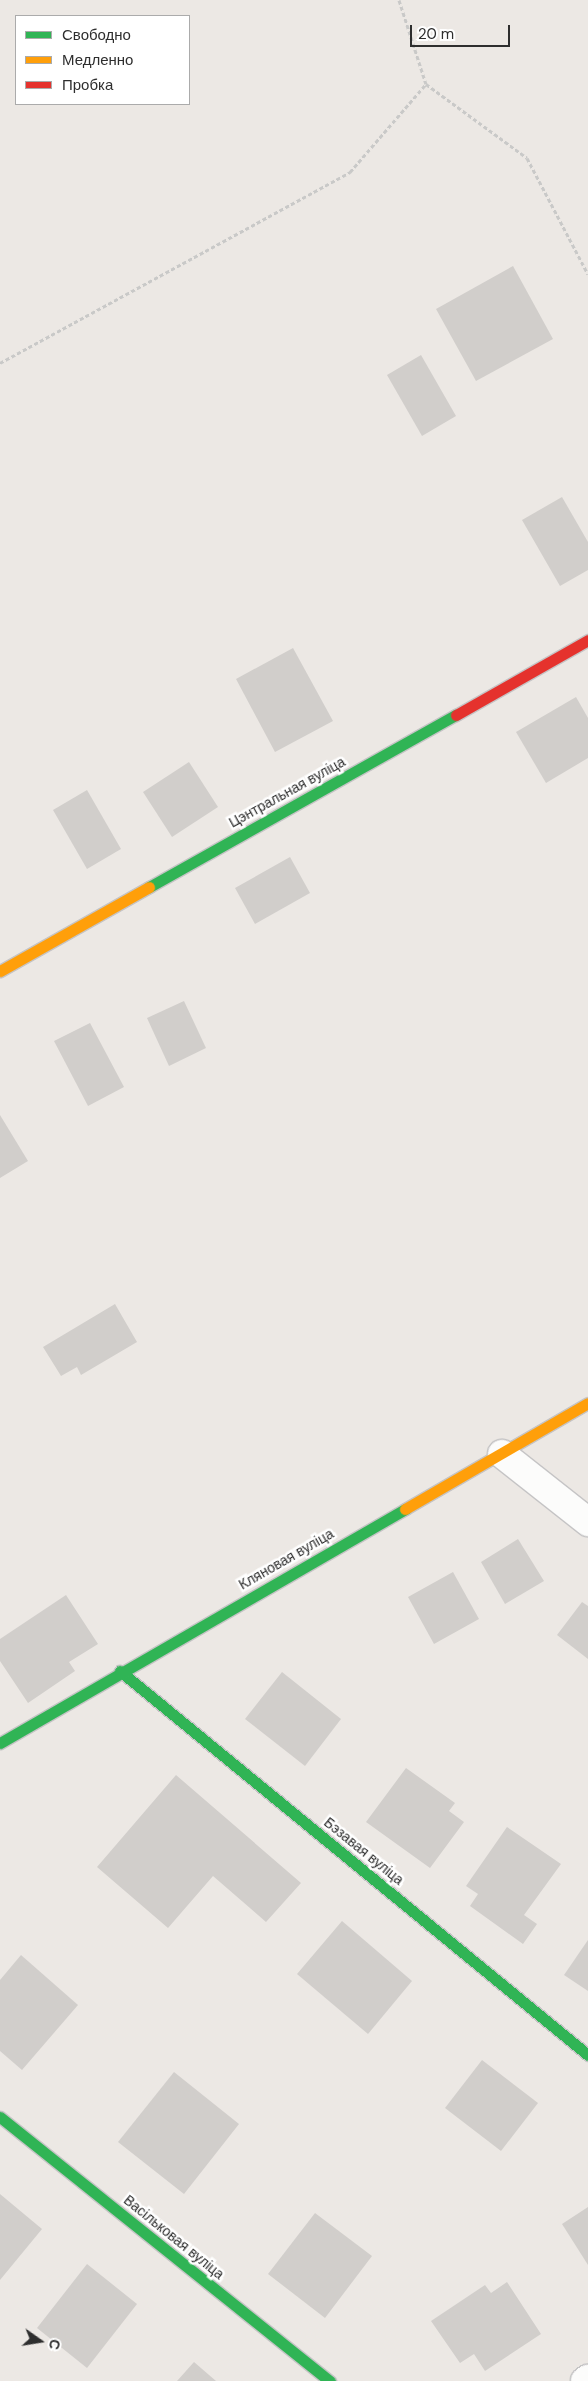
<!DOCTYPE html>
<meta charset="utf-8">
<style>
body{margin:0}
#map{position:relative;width:588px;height:2381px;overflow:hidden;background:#ece8e4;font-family:"DM Sans",sans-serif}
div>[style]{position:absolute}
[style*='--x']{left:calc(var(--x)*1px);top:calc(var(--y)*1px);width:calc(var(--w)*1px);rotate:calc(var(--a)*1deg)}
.building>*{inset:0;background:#d1cecb}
.path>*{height:3px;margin-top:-1.5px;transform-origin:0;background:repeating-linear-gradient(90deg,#c9c9c8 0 4px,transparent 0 6.5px)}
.roads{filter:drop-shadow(1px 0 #c5c4c5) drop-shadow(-1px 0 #c5c4c5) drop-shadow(0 1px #c5c4c5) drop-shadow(0 -1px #c5c4c5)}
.street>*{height:28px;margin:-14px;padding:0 14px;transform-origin:14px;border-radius:14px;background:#fcfcfb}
.fast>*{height:11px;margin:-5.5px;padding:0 5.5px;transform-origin:5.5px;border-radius:5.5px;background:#30b455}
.slow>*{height:11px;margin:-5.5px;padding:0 5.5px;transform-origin:5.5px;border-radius:5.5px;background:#ff9f0a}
.jam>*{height:11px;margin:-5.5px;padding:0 5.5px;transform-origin:5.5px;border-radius:5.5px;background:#e5322d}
span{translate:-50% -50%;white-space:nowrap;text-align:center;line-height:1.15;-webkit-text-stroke:5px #fff;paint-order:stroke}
.street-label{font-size:14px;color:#2e2e2e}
.legend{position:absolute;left:15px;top:15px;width:175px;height:90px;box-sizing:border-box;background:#fff;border:1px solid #ababab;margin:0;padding:6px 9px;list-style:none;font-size:15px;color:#2e2e2e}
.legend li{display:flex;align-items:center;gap:10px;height:25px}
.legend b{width:25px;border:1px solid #ababab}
.north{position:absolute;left:15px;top:2316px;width:50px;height:50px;-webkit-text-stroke:4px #fff;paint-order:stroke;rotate:103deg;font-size:14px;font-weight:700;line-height:20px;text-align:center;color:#2e2e2e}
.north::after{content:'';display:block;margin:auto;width:18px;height:22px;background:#2e2e2e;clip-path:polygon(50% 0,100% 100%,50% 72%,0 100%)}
.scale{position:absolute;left:410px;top:25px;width:100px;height:22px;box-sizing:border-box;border:2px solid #2e2e2e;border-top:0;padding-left:6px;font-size:15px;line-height:18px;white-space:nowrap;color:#2e2e2e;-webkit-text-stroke:4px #fff;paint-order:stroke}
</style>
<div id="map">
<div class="building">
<i style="clip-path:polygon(513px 266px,553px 339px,476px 381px,436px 309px)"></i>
<i style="clip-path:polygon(421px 355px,456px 416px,422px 436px,387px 375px)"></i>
<i style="clip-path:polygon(562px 497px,588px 542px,588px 570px,560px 586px,522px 520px)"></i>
<i style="clip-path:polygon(293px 648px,333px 721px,275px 752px,236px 679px)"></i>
<i style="clip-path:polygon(576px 697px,588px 718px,588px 758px,546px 783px,516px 732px)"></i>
<i style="clip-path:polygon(189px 762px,218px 807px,172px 837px,143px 792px)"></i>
<i style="clip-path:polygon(87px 790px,121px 849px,87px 869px,53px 810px)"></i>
<i style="clip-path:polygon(290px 857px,310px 893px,255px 924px,235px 888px)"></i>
<i style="clip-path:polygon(184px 1001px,206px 1048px,169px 1066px,147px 1018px)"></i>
<i style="clip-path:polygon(90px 1023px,124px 1087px,88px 1106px,54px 1041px)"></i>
<i style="clip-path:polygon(0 1115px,28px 1161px,0 1178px)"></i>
<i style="clip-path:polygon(115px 1304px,137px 1342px,81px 1375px,77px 1367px,61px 1376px,43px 1347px)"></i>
<i style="clip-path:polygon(518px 1539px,544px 1581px,505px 1604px,481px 1562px)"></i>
<i style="clip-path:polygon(453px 1572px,479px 1619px,434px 1644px,408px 1597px)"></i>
<i style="clip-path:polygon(66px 1595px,98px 1644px,69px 1662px,75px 1671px,28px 1703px,0 1661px,0 1639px)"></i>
<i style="clip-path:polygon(582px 1602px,588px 1606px,588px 1659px,557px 1635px)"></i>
<i style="clip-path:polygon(282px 1672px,341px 1719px,305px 1766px,245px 1719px)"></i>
<i style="clip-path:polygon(406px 1768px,455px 1803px,449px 1811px,464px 1822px,430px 1868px,366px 1822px)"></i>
<i style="clip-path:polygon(176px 1775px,301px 1883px,266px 1922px,213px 1876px,168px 1928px,97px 1867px)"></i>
<i style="clip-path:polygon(507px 1827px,561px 1864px,524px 1915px,537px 1924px,523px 1944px,470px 1906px,478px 1894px,466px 1886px)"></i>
<i style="clip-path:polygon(342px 1921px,412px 1981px,368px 2034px,297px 1974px)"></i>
<i style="clip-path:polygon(588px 1940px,588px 1991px,564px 1975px)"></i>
<i style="clip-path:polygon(21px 1955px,78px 2005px,22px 2070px,0 2051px,0 1980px)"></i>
<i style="clip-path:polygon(482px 2060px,538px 2103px,501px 2151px,445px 2108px)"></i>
<i style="clip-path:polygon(174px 2072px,239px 2124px,184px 2194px,118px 2142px)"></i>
<i style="clip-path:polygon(0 2194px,42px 2229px,0 2280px)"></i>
<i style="clip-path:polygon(588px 2207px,588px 2265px,562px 2224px)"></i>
<i style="clip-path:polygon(315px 2213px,372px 2256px,325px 2318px,268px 2274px)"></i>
<i style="clip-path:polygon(87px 2264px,137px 2304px,87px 2368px,37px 2328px)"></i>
<i style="clip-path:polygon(507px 2282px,541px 2334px,485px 2371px,474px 2354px,460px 2363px,431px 2321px,485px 2285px,491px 2293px)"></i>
<i style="clip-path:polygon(194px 2362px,216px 2381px,177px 2381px)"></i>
</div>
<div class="path">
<i style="--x:399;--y:0;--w:88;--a:72.2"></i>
<i style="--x:426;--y:84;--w:125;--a:36.2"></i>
<i style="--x:527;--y:158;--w:131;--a:62.3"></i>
<i style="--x:0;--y:363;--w:399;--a:-28.6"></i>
<i style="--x:350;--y:172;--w:116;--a:-49.2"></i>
</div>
<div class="roads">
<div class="street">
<i style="--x:502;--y:1454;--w:110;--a:38.3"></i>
<i style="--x:585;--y:2381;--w:4;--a:-34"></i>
</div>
<div class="fast">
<i style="--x:149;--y:887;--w:352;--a:-29.3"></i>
<i style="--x:120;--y:1671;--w:605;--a:39.37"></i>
<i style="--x:0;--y:1743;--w:468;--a:-30"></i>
<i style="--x:0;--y:2117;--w:423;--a:38.7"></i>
</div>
<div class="slow">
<i style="--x:0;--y:971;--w:171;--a:-29.4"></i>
<i style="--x:405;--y:1509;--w:211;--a:-30.1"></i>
</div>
<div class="jam">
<i style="--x:456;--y:715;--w:152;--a:-29.6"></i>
</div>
</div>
<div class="street-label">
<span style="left:287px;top:792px;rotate:-29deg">Цэнтральная вуліца</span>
<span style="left:286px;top:1559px;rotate:-30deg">Кляновая вуліца</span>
<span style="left:364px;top:1851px;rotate:39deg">Бэзавая вуліца</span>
<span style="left:174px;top:2237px;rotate:39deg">Васільковая вуліца</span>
</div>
<ul class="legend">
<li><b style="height:6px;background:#30b455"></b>Свободно</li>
<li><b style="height:6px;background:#ff9f0a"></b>Медленно</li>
<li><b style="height:6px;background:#e5322d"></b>Пробка</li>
</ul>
<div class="north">С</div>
<div class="scale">20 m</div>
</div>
